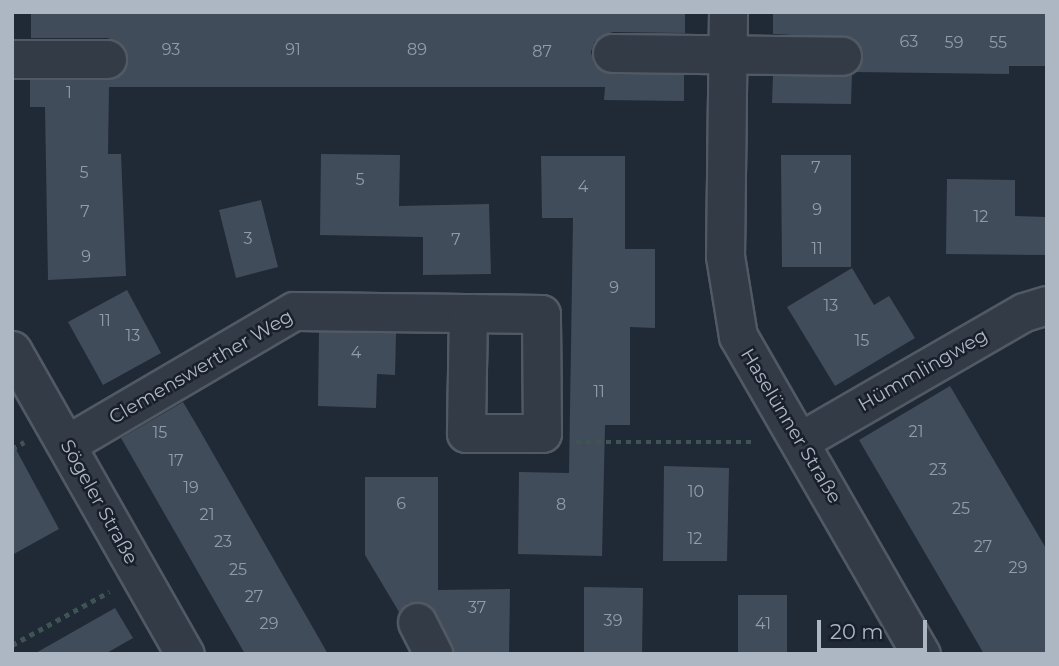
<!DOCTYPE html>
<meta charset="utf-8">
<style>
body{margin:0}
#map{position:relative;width:1059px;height:666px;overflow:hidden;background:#202936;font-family:Montserrat,sans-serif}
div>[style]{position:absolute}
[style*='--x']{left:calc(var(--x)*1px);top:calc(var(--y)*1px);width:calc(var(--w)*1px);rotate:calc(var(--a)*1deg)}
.building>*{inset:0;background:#414c5a}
.path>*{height:4.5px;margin-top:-2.25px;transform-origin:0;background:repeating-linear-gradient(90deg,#3f5254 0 5px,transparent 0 10px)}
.roads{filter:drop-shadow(2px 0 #515964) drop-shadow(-2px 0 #515964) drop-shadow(0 2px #515964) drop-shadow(0 -2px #515964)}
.minor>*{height:37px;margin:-18.5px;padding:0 18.5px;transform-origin:18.5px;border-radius:18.5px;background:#333b46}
span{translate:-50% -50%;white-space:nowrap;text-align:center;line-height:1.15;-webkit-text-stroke:5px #19202b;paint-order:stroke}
.number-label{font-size:16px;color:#929ca9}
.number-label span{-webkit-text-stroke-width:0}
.street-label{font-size:19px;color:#adb6c3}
.frame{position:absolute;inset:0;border:14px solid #adb6c3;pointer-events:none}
.scale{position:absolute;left:817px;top:620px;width:110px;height:32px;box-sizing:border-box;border:4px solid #adb6c3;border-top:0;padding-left:9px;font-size:21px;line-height:24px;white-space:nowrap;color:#adb6c3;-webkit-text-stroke:5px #19202b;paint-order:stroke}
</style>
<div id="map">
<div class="building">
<i style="clip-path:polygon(31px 12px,685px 12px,685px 33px,612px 32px,594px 42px,591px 52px,594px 64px,611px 74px,684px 75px,684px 101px,604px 100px,605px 87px,109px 87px,108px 154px,121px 154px,126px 276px,48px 280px,45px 107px,30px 107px,30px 80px,108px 80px,125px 70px,128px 58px,125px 48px,108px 38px,31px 38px)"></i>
<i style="clip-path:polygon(773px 12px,1047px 12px,1047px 66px,1009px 66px,1009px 74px,855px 72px,863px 56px,853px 38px,773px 34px)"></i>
<i style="clip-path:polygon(852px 74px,851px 104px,772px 103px,773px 76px)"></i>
<i style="clip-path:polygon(321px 154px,400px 155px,399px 206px,489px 204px,491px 274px,423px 275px,423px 237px,320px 235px)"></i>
<i style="clip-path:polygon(781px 155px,851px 155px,851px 267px,782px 267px)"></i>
<i style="clip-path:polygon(541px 156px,625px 156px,625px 249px,655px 249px,655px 328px,630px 327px,630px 425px,605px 425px,602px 556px,518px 554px,519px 472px,569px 473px,573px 218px,542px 218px)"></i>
<i style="clip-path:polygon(947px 179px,1015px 180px,1015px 216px,1047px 217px,1047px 255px,946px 254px)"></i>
<i style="clip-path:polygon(261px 200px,278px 267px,236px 278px,219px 210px)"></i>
<i style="clip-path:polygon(852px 268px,874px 305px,889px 296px,915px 338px,835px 386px,787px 307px)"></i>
<i style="clip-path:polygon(127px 290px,161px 353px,103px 385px,68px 322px)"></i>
<i style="clip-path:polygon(319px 332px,396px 333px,395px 375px,377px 374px,376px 408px,318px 406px)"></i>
<i style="clip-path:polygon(950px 386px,1047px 550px,1047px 654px,984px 654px,859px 440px)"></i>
<i style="clip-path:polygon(183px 402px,199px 429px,328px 654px,245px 654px,121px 438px)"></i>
<i style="clip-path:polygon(12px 442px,59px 529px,12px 555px)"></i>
<i style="clip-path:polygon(664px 466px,729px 468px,727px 561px,663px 561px)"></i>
<i style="clip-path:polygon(365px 477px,438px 477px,438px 590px,510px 589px,509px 654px,454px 654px,429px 605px,408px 603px,399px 612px,365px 555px)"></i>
<i style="clip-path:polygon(584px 587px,643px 588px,642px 654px,584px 654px)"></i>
<i style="clip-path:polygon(738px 595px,787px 595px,787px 654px,738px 654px)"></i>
<i style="clip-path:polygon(115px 608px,133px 638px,105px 654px,34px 654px)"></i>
</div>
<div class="path">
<i style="--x:576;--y:442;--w:180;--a:0"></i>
<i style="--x:12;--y:449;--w:14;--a:-30"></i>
<i style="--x:12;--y:645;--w:111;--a:-28.7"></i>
</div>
<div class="roads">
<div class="minor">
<i style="--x:728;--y:12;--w:244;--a:90.7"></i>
<i style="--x:725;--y:256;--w:81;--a:80.8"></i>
<i style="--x:738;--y:336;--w:367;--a:60.1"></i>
<i style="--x:612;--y:53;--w:230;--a:0.7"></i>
<i style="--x:12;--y:59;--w:95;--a:0"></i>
<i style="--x:12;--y:350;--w:350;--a:60.4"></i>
<i style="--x:802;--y:440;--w:256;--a:-30"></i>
<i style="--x:1024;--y:312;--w:24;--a:-17"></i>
<i style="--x:67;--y:444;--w:263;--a:-30.4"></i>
<i style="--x:294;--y:311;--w:174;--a:0.7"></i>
<i style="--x:468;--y:313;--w:120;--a:91"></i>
<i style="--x:466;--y:433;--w:76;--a:0"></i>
<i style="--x:542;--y:433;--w:119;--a:-90.5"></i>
<i style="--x:541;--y:314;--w:73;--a:-179.2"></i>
<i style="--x:417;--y:622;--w:36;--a:63"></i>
</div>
</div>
<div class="number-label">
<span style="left:909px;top:42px">63</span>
<span style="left:954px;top:43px">59</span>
<span style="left:998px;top:43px">55</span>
<span style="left:171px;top:50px">93</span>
<span style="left:293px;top:50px">91</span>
<span style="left:417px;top:50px">89</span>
<span style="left:542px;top:52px">87</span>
<span style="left:69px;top:93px">1</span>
<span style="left:816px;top:168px">7</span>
<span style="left:84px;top:173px">5</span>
<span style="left:360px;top:180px">5</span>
<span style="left:583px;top:187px">4</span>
<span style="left:817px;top:210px">9</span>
<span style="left:85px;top:212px">7</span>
<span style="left:981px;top:217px">12</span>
<span style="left:248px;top:239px">3</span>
<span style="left:456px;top:240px">7</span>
<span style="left:817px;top:249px">11</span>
<span style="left:86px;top:257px">9</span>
<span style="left:614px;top:288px">9</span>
<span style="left:831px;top:306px">13</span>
<span style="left:105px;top:321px">11</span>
<span style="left:133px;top:336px">13</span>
<span style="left:862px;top:341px">15</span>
<span style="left:356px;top:353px">4</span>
<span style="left:599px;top:392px">11</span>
<span style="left:916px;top:432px">21</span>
<span style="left:160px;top:433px">15</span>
<span style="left:176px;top:461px">17</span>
<span style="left:938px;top:470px">23</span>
<span style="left:191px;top:488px">19</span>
<span style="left:696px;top:492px">10</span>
<span style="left:401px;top:504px">6</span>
<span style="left:561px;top:505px">8</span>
<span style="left:961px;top:509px">25</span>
<span style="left:207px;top:515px">21</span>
<span style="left:695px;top:539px">12</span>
<span style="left:223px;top:542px">23</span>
<span style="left:983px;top:547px">27</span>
<span style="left:1018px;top:568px">29</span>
<span style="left:238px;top:570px">25</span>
<span style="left:254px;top:597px">27</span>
<span style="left:477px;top:608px">37</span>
<span style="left:613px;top:621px">39</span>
<span style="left:269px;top:624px">29</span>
<span style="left:763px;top:624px">41</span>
</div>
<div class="street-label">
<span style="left:201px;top:367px;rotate:-30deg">Clemenswerther Weg</span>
<span style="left:923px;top:370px;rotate:-30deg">Hümmlingweg</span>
<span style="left:791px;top:426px;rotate:59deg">Haselünner Straße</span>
<span style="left:99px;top:502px;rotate:61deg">Sögeler Straße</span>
</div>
<div class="frame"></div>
<div class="scale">20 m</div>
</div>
